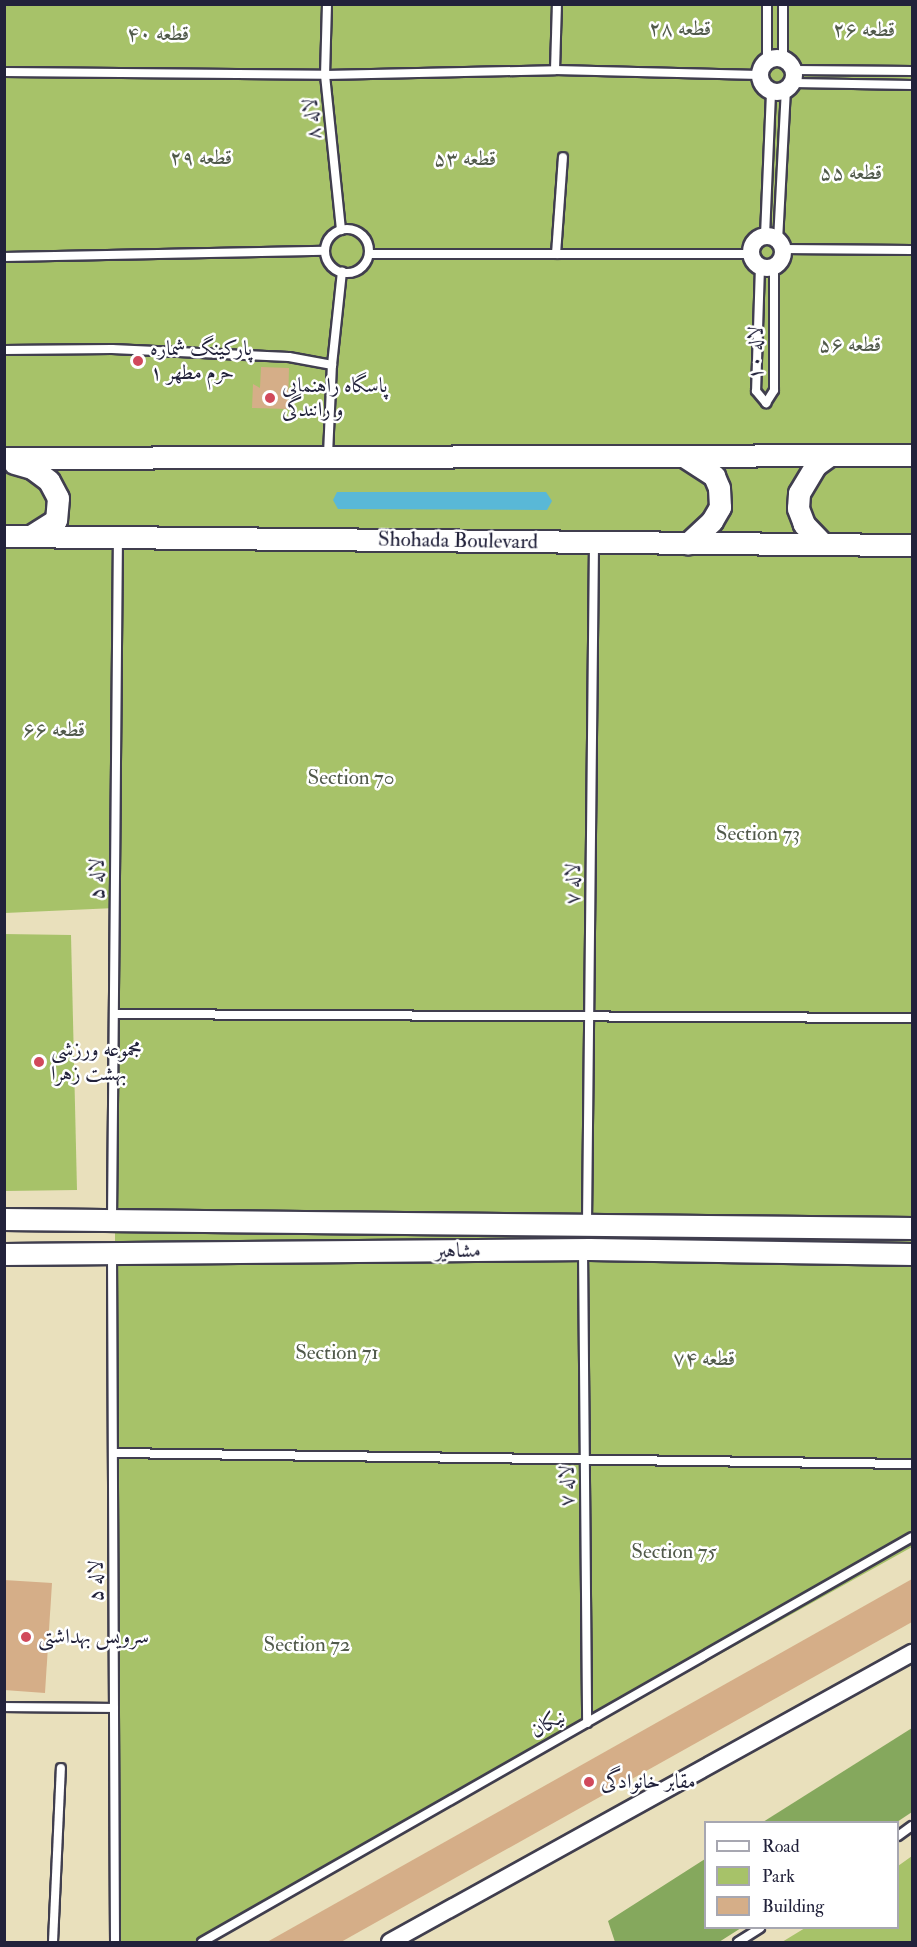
<!DOCTYPE html>
<meta charset="utf-8">
<style>
body{margin:0}
#map{position:relative;width:917px;height:1947px;overflow:hidden;background:#e9e0bc;font-family:"IM FELL Double Pica",Amiri,serif}
div>[style]{position:absolute}
[style*='--x']{left:calc(var(--x)*1px);top:calc(var(--y)*1px);width:calc(var(--w)*1px);rotate:calc(var(--a)*1deg)}
.green>*{inset:0;background:#a7c269}
.forest>*{inset:0;background:#85a85d}
.water>*{inset:0;background:#59b8d7}
.building>*{inset:0;background:#d5ae88}
.roads{filter:drop-shadow(2px 0 #403e4e) drop-shadow(-2px 0 #403e4e) drop-shadow(0 2px #403e4e) drop-shadow(0 -2px #403e4e)}
.service>*{height:8px;margin:-4px;padding:0 4px;transform-origin:4px;border-radius:4px;background:#fff}
.service>.ring{margin:-4px;padding:0;box-sizing:content-box;background:none;border:8px solid #fff;border-radius:50%}
.minor>*{height:16px;margin:-8px;padding:0 8px;transform-origin:8px;border-radius:8px;background:#fff}
.minor>.ring{margin:-8px;padding:0;box-sizing:content-box;background:none;border:16px solid #fff;border-radius:50%}
.tertiary>*{height:21px;margin:-10.5px;padding:0 10.5px;transform-origin:10.5px;border-radius:10.5px;background:#fff}
.dots>*{width:16px;height:16px;translate:-50% -50%;box-sizing:border-box;border:3px solid #fff;border-radius:50%}
span{translate:-50% -50%;white-space:nowrap;text-align:center;line-height:1.15;-webkit-text-stroke:5px #fff;paint-order:stroke}
.park-label{font-size:21px;color:#515a4b}
.street-label{font-size:21px;color:#22223b}
.poi-label{font-size:21px;color:#22223b}
.left{translate:0 -50%;text-align:left}
.frame{position:absolute;inset:0;border:6px solid #22223b;pointer-events:none}
.legend{position:absolute;left:704px;top:1821px;width:195px;height:108px;box-sizing:border-box;background:#fff;border:2px solid #a7a7b1;margin:0;padding:8px 10px;list-style:none;font-size:18px;color:#22223b}
.legend li{display:flex;align-items:center;gap:12px;height:30px}
.legend b{width:30px;border:2px solid #a7a7b1}
</style>
<div id="map">
<div class="green">
<i style="clip-path:polygon(5px 5px,912px 5px,912px 1547px,204px 1942px,115px 1942px,115px 908px,5px 913px)"></i>
<i style="clip-path:polygon(4px 934px,71px 935px,77px 1190px,5px 1191px)"></i>
<i style="clip-path:polygon(912px 1856px,912px 1942px,782px 1942px,805px 1928px,898px 1928px,898px 1866px)"></i>
</div>
<div class="forest">
<i style="clip-path:polygon(912px 1728px,912px 1812px,897px 1822px,763px 1822px)"></i>
<i style="clip-path:polygon(705px 1859px,706px 1928px,741px 1928px,719px 1942px,615px 1942px,608px 1921px)"></i>
</div>
<div class="water">
<i style="clip-path:polygon(337px 492px,546px 492px,552px 501px,547px 510px,338px 509px,333px 500px)"></i>
</div>
<div class="building">
<i style="clip-path:polygon(261px 367px,289px 368px,288px 409px,252px 408px,253px 384px,260px 388px)"></i>
<i style="clip-path:polygon(912px 1579px,912px 1622px,341px 1942px,267px 1942px)"></i>
<i style="clip-path:polygon(4px 1580px,52px 1583px,45px 1693px,4px 1690px)"></i>
</div>
<div class="roads">
<div class="service">
<i style="--x:327;--y:4;--w:71;--a:91.6"></i>
<i style="--x:325;--y:75;--w:156;--a:84.1"></i>
<i style="--x:783;--y:58;--w:54;--a:-90"></i>
<i style="--x:767;--y:61;--w:57;--a:-90"></i>
<i style="--x:555;--y:70;--w:66;--a:-88.3"></i>
<i style="--x:794;--y:70;--w:118;--a:0.5"></i>
<i style="--x:4;--y:72;--w:321;--a:0.5"></i>
<i style="--x:325;--y:75;--w:230;--a:-1.2"></i>
<i style="--x:555;--y:70;--w:205;--a:1.4"></i>
<i style="--x:793;--y:83;--w:119;--a:1"></i>
<i class="ring" style="left:325px;top:229px;width:36px;height:36px"></i>
<i style="--x:765;--y:236;--w:145;--a:-87.6"></i>
<i style="--x:778;--y:241;--w:151;--a:-87"></i>
<i style="--x:782;--y:249;--w:130;--a:0.4"></i>
<i style="--x:369;--y:254;--w:382;--a:0"></i>
<i style="--x:556;--y:254;--w:97;--a:-85.9"></i>
<i style="--x:4;--y:257;--w:321;--a:-1.1"></i>
<i style="--x:760;--y:266;--w:125;--a:91.8"></i>
<i style="--x:756;--y:391;--w:16;--a:50"></i>
<i style="--x:766;--y:403;--w:15;--a:-58"></i>
<i style="--x:774;--y:390;--w:124;--a:-90"></i>
<i style="--x:4;--y:350;--w:108;--a:-0.5"></i>
<i style="--x:112;--y:349;--w:177;--a:2.6"></i>
<i style="--x:289;--y:357;--w:44;--a:10.5"></i>
<i style="--x:328;--y:455;--w:90;--a:-87.5"></i>
<i style="--x:332;--y:365;--w:94;--a:-83.9"></i>
<i style="--x:114;--y:1014;--w:798;--a:0.29"></i>
<i style="--x:112;--y:1220;--w:683;--a:-89.5"></i>
<i style="--x:587;--y:1223;--w:680;--a:-89.41"></i>
<i style="--x:583;--y:1250;--w:473;--a:89.5"></i>
<i style="--x:112;--y:1255;--w:687;--a:89.75"></i>
<i style="--x:113;--y:1453;--w:799;--a:0.79"></i>
<i style="--x:4;--y:1707;--w:110;--a:0.5"></i>
<i style="--x:898;--y:1836;--w:17;--a:-36"></i>
<i style="--x:53;--y:1942;--w:174;--a:-87.4"></i>
<i style="--x:202;--y:1942;--w:817;--a:-29.7"></i>
<i style="--x:738;--y:1942;--w:26;--a:-32"></i>
</div>
<div class="minor">
<i class="ring" style="left:760px;top:58px;width:18px;height:18px"></i>
<i class="ring" style="left:751px;top:236px;width:16px;height:16px"></i>
<i style="--x:390;--y:1942;--w:597;--a:-28.97"></i>
</div>
<div class="tertiary">
<i style="--x:685;--y:457;--w:35;--a:33"></i>
<i style="--x:714;--y:476;--w:13;--a:67"></i>
<i style="--x:719;--y:488;--w:19;--a:87"></i>
<i style="--x:720;--y:507;--w:16;--a:120"></i>
<i style="--x:712;--y:521;--w:33;--a:137"></i>
<i style="--x:4;--y:458;--w:908;--a:-0.19"></i>
<i style="--x:14;--y:463;--w:19;--a:16"></i>
<i style="--x:32;--y:468;--w:21;--a:37"></i>
<i style="--x:49;--y:481;--w:19;--a:62"></i>
<i style="--x:58;--y:498;--w:22;--a:95"></i>
<i style="--x:56;--y:520;--w:28;--a:148"></i>
<i style="--x:4;--y:536;--w:908;--a:0.57"></i>
<i style="--x:823;--y:544;--w:28;--a:-134"></i>
<i style="--x:804;--y:524;--w:17;--a:-111"></i>
<i style="--x:798;--y:508;--w:15;--a:-86"></i>
<i style="--x:799;--y:493;--w:33;--a:-59"></i>
<i style="--x:816;--y:465;--w:17;--a:-36"></i>
<i style="--x:4;--y:1219;--w:908;--a:0.57"></i>
<i style="--x:4;--y:1254;--w:585;--a:-0.49"></i>
<i style="--x:589;--y:1249;--w:323;--a:0.9"></i>
</div>
</div>
<div class="dots">
<i style="left:138px;top:361px;background:#d1495b"></i>
<i style="left:270px;top:398px;background:#d1495b"></i>
<i style="left:39px;top:1062px;background:#d1495b"></i>
<i style="left:26px;top:1637px;background:#d1495b"></i>
<i style="left:589px;top:1782px;background:#d1495b"></i>
</div>
<div class="park-label">
<span style="left:680px;top:29px">قطعه ۲۸</span>
<span style="left:864px;top:30px">قطعه ۲۶</span>
<span style="left:158px;top:34px">قطعه ۴۰</span>
<span style="left:201px;top:158px">قطعه ۲۹</span>
<span style="left:465px;top:159px">قطعه ۵۳</span>
<span style="left:851px;top:173px">قطعه ۵۵</span>
<span style="left:850px;top:345px">قطعه ۵۶</span>
<span style="left:54px;top:730px">قطعه ۶۶</span>
<span style="left:351px;top:778px">Section 70</span>
<span style="left:758px;top:834px">Section 73</span>
<span style="left:337px;top:1353px">Section 71</span>
<span style="left:704px;top:1359px">قطعه ۷۴</span>
<span style="left:674px;top:1552px">Section 75</span>
<span style="left:307px;top:1645px">Section 72</span>
</div>
<div class="street-label">
<span style="left:312px;top:119px;rotate:-96deg">لاله ۸</span>
<span style="left:756px;top:353px;rotate:-90deg">لاله ۱۰</span>
<span style="left:458px;top:541px;rotate:1deg">Shohada Boulevard</span>
<span style="left:97px;top:879px;rotate:-90deg">لاله ۵</span>
<span style="left:573px;top:884px;rotate:-89deg">لاله ۷</span>
<span style="left:458px;top:1251px;rotate:-1deg">مشاهیر</span>
<span style="left:567px;top:1486px;rotate:-90deg">لاله ۷</span>
<span style="left:96px;top:1581px;rotate:-90deg">لاله ۵</span>
<span style="left:548px;top:1724px;rotate:-30deg">نیکان</span>
</div>
<div class="poi-label">
<span class="left" style="left:150px;top:361px">پارکینگ شماره<br>۱ حرم مطهر</span>
<span class="left" style="left:282px;top:398px">پاسگاه راهنمایی<br>و رانندگی</span>
<span class="left" style="left:51px;top:1062px">مجموعه ورزشی<br>بهشت زهرا</span>
<span class="left" style="left:38px;top:1637px">سرویس بهداشتی</span>
<span class="left" style="left:601px;top:1782px">مقابر خانوادگی</span>
</div>
<div class="frame"></div>
<ul class="legend">
<li><b style="height:8px;background:#fff"></b>Road</li>
<li><b style="height:16px;background:#a7c269"></b>Park</li>
<li><b style="height:16px;background:#d5ae88"></b>Building</li>
</ul>
</div>
